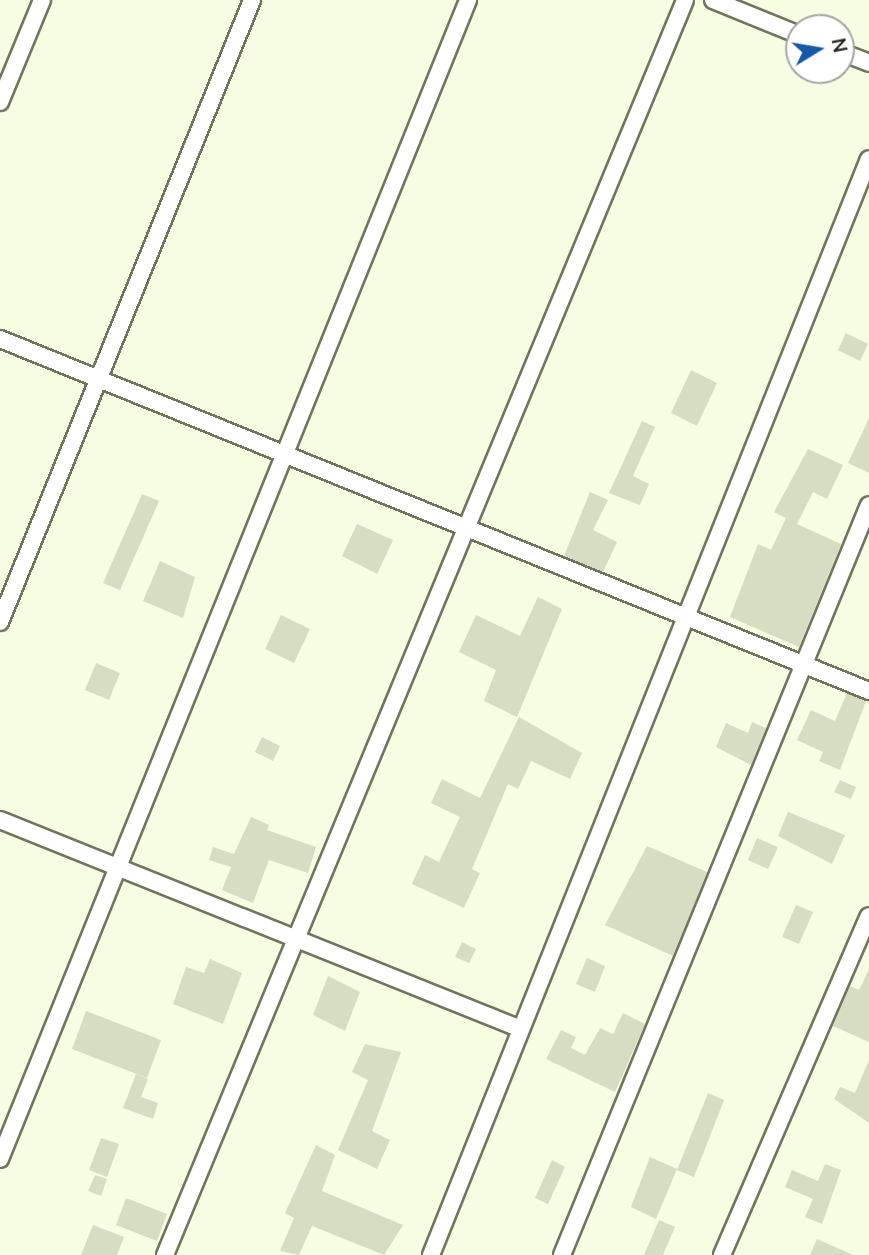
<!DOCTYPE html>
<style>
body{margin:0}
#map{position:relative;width:869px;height:1255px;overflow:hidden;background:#f7fde2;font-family:"Nunito Sans",sans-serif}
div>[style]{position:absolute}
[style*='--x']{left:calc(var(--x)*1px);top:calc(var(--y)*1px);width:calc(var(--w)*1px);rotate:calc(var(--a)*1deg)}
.building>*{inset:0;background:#d7ddc3}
.roads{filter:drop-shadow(2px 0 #70755d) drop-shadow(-2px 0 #70755d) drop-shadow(0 2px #70755d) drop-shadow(0 -2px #70755d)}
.minor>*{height:16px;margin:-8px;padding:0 8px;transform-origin:8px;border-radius:8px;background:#fff}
span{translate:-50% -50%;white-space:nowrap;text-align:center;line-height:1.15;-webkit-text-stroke:5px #fff;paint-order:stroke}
.north{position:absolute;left:785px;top:14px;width:70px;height:70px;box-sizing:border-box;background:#fff;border:2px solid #a5a6a2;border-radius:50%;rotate:79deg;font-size:19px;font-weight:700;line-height:28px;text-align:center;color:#1e2017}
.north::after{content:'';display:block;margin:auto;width:24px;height:32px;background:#1558a8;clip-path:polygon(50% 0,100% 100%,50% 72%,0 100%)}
</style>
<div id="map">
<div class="building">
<i style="clip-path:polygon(846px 333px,868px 344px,860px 361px,838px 350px)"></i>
<i style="clip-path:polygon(691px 370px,717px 383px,697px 426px,671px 413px)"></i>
<i style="clip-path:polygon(869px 418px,869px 473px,848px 463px)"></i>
<i style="clip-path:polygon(642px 421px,655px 427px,633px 476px,649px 484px,640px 505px,609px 493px)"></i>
<i style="clip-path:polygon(808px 449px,843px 465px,827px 499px,813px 492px,797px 524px,841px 544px,799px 647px,730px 617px,758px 544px,771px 550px,786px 518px,774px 512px)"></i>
<i style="clip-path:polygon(590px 492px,608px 500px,593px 530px,617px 542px,603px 572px,564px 556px)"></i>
<i style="clip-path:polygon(142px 494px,159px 501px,120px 590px,103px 583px)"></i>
<i style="clip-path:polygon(357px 524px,393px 540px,377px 574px,342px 556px)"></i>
<i style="clip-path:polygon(160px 561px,195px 577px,183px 618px,143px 601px)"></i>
<i style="clip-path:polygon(538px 597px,562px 609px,517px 717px,484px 701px,496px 670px,459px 652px,476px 615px,520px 636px)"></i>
<i style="clip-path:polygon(281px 615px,310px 629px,294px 663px,265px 649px)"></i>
<i style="clip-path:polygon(96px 663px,120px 673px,109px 700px,85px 690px)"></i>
<i style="clip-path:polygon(847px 693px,866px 701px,840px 770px,819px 761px,823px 752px,797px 740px,811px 710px,835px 721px)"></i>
<i style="clip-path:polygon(519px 717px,582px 753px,570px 779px,531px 761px,518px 789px,508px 784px,472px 869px,480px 873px,464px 908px,412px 884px,425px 855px,439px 862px,460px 817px,431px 803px,442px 779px,480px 798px)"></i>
<i style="clip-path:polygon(752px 722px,766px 728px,751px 765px,716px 747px,726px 723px,748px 733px)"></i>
<i style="clip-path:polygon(262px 737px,280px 746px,273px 761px,255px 752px)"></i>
<i style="clip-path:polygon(840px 780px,856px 787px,851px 799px,834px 792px)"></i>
<i style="clip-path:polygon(788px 812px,845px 835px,832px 864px,778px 836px)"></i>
<i style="clip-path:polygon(251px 817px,269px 825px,267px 830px,316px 847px,308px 873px,269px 860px,253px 903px,222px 890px,231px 867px,209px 860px,213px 847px,234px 854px)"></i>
<i style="clip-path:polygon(757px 838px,778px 847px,768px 869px,748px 860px)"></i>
<i style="clip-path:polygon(647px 846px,707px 872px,673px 956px,605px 925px)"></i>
<i style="clip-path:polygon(796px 905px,813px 912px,799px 944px,782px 937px)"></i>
<i style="clip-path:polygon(462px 942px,476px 949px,469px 963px,455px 957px)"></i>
<i style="clip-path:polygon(587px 958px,605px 966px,595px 992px,576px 984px)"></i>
<i style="clip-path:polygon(210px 959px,242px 973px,223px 1024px,173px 1004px,186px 967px,204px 973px)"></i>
<i style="clip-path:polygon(869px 969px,869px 1042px,833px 1026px,850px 986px,859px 990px)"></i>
<i style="clip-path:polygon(328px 976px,360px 992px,345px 1031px,313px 1015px)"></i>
<i style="clip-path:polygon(86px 1011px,161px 1040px,147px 1078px,72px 1049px)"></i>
<i style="clip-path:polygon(623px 1013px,645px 1024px,615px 1092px,546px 1059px,561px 1030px,576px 1037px,571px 1048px,585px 1055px,600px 1028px,613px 1034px)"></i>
<i style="clip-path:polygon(365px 1044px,401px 1052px,372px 1131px,390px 1140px,377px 1169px,338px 1150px,368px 1080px,352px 1072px)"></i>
<i style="clip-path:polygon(869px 1060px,869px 1123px,834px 1099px,840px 1087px,855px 1093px)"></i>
<i style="clip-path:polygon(136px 1074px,148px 1079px,141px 1097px,158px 1103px,153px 1119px,123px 1108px)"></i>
<i style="clip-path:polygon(708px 1093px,724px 1100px,694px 1177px,677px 1170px)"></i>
<i style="clip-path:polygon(101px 1138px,119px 1144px,107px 1177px,89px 1170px)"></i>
<i style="clip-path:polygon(316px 1145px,335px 1155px,322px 1191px,403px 1225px,384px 1255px,312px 1226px,299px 1255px,280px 1251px,294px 1218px,285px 1213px)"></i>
<i style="clip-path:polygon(650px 1157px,677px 1169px,656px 1219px,631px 1207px)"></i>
<i style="clip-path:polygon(552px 1160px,565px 1167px,548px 1204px,535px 1198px)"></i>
<i style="clip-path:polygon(825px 1164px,841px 1170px,822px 1224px,805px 1217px,813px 1199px,785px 1187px,792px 1170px,818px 1181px)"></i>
<i style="clip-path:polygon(95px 1175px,107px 1179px,101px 1196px,88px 1191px)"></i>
<i style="clip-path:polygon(126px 1198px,167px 1214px,157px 1241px,116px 1225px)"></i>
<i style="clip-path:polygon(659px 1220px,675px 1227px,663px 1255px,644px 1255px)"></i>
<i style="clip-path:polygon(93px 1225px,124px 1237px,117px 1255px,81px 1255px)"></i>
<i style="clip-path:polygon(817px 1239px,853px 1255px,810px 1255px)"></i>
</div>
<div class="roads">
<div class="minor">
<i style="--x:713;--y:0;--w:93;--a:22.1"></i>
<i style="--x:841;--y:52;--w:30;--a:21"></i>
<i style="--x:0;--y:102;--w:110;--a:-67.6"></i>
<i style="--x:0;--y:339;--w:938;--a:22.05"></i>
<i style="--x:0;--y:622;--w:671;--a:-67.94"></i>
<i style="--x:0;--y:820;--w:561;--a:21.86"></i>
<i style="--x:0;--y:1159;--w:1250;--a:-68.01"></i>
<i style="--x:165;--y:1255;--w:1358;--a:-67.49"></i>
<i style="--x:431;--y:1255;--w:1180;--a:-68.22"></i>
<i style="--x:562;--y:1255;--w:810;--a:-67.74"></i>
<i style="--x:722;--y:1255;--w:369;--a:-66.6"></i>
</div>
</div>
<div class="north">N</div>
</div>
